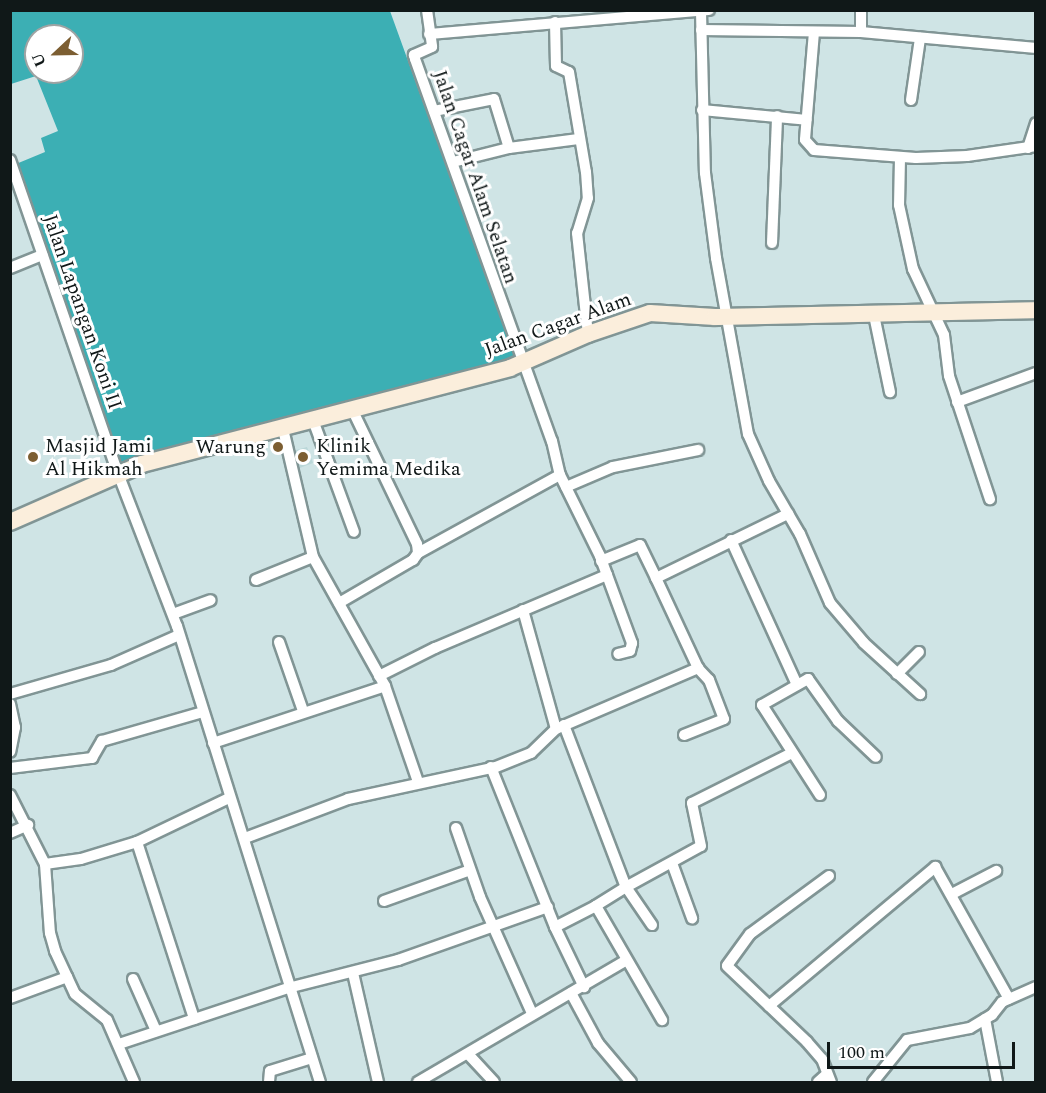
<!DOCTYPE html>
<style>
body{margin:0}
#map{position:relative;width:1046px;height:1093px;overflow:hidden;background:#cfe4e5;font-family:Spectral,serif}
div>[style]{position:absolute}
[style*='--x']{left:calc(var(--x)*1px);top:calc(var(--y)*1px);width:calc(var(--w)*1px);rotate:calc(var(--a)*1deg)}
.built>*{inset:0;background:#bad7d8}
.forest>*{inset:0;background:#3cafb4}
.roads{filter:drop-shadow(2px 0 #819595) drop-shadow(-2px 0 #819595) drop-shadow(0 2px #819595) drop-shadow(0 -2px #819595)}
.street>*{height:10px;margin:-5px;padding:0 5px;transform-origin:5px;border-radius:5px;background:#fff}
.secondary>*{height:16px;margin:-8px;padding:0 8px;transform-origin:8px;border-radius:8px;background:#fbeedc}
.dots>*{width:16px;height:16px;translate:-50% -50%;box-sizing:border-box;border:3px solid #fff;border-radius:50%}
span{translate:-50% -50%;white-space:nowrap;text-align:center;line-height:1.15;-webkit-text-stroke:6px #fff;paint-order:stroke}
.street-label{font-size:20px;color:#101818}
.poi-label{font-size:20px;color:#101818}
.left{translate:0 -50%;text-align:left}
.right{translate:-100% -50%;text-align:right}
.frame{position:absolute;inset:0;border:12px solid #101818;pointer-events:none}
.north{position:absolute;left:24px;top:24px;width:60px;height:60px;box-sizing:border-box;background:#fff;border:2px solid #9fa3a3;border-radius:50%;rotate:248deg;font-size:16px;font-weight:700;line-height:24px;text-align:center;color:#101818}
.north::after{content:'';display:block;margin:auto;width:21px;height:27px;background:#7c5e32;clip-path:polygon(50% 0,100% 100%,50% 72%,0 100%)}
.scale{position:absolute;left:827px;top:1042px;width:188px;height:27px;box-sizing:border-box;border:3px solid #101818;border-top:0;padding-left:8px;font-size:18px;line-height:21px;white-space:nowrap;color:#101818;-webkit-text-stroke:4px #fff;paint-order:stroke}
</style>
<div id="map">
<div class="built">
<i style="clip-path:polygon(307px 447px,313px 463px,297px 469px,293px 451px)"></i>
</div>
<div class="forest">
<i style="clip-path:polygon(evenodd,10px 11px,390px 11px,516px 359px,122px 466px,16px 164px,45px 152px,41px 138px,58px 131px,36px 76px,11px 84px,10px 11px,36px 36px,72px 36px,72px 72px,36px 72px,36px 36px)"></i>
</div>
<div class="roads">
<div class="street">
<i style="--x:427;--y:10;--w:37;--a:82"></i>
<i style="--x:432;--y:47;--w:20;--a:156"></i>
<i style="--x:414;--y:55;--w:4;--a:76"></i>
<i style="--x:415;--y:59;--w:406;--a:70.3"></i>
<i style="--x:552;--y:441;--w:35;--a:77"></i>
<i style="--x:560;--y:475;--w:90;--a:63.7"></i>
<i style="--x:600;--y:556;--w:93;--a:69.8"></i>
<i style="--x:632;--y:643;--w:8;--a:104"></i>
<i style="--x:630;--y:651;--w:12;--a:166"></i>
<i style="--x:701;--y:12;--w:161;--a:88.6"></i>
<i style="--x:705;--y:173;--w:86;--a:82.6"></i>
<i style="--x:716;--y:258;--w:179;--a:79.7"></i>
<i style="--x:748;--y:434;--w:51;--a:65.9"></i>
<i style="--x:769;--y:481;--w:61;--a:59.7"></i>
<i style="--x:800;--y:534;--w:75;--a:66.5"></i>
<i style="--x:830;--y:603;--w:52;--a:49.6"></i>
<i style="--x:864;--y:643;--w:76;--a:42.3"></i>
<i style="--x:555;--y:22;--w:44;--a:88.7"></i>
<i style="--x:556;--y:66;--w:14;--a:25"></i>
<i style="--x:569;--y:72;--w:101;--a:80.4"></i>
<i style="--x:586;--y:172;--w:26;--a:86"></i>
<i style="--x:588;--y:198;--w:37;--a:107"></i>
<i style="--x:577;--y:233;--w:102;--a:83.8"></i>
<i style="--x:701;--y:30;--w:160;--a:0.7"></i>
<i style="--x:861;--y:32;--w:176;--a:5.2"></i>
<i style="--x:814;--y:32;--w:108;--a:94.8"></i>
<i style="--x:805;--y:140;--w:13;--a:48"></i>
<i style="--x:814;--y:150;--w:102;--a:4.5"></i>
<i style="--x:916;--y:158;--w:51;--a:-2.2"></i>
<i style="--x:967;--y:156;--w:70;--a:-8.2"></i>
<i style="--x:861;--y:32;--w:22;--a:-90"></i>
<i style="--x:429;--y:34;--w:281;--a:-4.9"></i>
<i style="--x:911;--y:100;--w:63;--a:-81.7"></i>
<i style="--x:702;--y:110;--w:105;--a:5.4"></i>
<i style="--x:434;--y:111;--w:61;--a:-11.3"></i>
<i style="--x:494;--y:99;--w:51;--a:73"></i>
<i style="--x:509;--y:148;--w:70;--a:-7.4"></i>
<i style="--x:1028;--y:148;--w:26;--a:-72"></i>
<i style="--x:900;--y:158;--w:47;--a:91.2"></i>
<i style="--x:899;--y:205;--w:66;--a:77.7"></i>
<i style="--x:913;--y:269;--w:73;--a:64.8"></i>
<i style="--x:944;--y:335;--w:41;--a:83"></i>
<i style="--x:949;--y:376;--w:130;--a:71.6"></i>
<i style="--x:10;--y:160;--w:334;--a:71"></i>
<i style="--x:119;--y:476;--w:161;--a:68.9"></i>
<i style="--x:177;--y:626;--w:478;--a:72.6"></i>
<i style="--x:453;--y:162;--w:58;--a:-14"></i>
<i style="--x:772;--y:243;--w:127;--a:-87.7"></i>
<i style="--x:10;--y:268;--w:35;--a:-22"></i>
<i style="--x:874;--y:315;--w:79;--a:78.3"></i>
<i style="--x:957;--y:402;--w:84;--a:-20.2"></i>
<i style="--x:313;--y:420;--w:119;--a:69.9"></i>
<i style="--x:283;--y:429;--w:131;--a:76.8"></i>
<i style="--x:313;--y:557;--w:148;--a:60.8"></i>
<i style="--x:385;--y:686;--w:102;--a:71"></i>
<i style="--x:566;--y:487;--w:51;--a:-23.1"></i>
<i style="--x:613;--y:467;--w:87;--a:-11.3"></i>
<i style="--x:731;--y:540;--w:159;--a:65.5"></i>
<i style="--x:418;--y:553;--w:162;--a:-28.8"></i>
<i style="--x:601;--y:561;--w:42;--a:-22.3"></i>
<i style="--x:640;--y:545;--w:37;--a:64"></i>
<i style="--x:256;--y:580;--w:61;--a:-22"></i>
<i style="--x:339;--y:603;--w:86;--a:-30.2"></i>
<i style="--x:413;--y:560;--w:9;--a:-54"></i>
<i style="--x:418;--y:553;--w:9;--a:-96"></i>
<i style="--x:417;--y:544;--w:150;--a:-115.7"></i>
<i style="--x:523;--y:610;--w:123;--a:74.5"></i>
<i style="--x:173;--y:614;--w:40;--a:-20.2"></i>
<i style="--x:279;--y:642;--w:73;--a:70.8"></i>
<i style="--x:897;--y:674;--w:31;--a:-45"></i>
<i style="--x:379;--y:676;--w:63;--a:-26.6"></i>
<i style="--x:435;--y:648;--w:187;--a:-23"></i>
<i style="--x:10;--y:694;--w:105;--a:-16"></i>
<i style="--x:111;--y:665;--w:74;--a:-23.8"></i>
<i style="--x:10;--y:704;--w:24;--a:78"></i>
<i style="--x:15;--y:727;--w:25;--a:101"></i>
<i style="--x:564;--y:725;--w:173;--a:69.1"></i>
<i style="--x:626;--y:887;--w:85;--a:-28.7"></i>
<i style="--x:701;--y:846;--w:44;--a:-101.8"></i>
<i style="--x:692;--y:803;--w:110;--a:-26.6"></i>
<i style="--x:684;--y:735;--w:43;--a:-21.8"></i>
<i style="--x:724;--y:719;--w:42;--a:-111"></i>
<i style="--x:709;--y:680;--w:16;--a:-133"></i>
<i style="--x:213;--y:743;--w:181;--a:-18.3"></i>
<i style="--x:491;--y:767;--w:172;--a:68.2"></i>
<i style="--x:555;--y:927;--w:67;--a:64.2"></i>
<i style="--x:10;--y:768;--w:83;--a:-7"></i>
<i style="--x:92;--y:758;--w:20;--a:-60"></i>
<i style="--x:102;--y:741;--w:105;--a:-16"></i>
<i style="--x:10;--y:795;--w:77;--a:63.1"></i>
<i style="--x:45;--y:864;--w:36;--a:-8"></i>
<i style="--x:81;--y:859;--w:59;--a:-16.9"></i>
<i style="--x:137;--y:842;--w:102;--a:-25.6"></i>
<i style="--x:820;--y:795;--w:107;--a:-122.8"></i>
<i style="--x:762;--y:705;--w:53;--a:-29.5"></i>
<i style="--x:808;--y:679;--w:52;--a:54.5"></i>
<i style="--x:838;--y:721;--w:52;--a:43.5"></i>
<i style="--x:456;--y:828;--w:73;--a:70.8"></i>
<i style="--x:480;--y:897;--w:127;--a:65.9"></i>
<i style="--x:10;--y:833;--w:20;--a:-24"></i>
<i style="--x:245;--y:838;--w:110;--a:-20.7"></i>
<i style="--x:348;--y:799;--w:151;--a:-12.2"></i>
<i style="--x:496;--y:767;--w:38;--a:-22"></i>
<i style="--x:531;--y:753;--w:35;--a:-44"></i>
<i style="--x:556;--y:729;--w:155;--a:-23.2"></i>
<i style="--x:698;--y:668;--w:99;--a:-115"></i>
<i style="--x:656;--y:578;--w:147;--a:-25.9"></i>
<i style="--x:137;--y:842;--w:186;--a:72.1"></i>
<i style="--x:672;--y:863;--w:59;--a:70"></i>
<i style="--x:45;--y:864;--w:69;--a:85.9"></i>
<i style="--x:50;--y:933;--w:19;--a:74"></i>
<i style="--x:55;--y:951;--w:47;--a:65.1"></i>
<i style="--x:75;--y:994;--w:41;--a:39.1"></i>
<i style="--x:107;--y:1020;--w:68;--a:66.5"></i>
<i style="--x:829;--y:876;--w:98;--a:143.7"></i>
<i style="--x:750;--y:934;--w:39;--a:126"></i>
<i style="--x:727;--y:966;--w:110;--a:43.5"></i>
<i style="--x:807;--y:1042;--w:23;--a:49"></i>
<i style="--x:822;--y:1059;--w:25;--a:69"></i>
<i style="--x:952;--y:894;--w:50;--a:-27.6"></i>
<i style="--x:384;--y:901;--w:91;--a:-19.8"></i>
<i style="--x:652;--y:925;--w:46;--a:-124.4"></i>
<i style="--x:626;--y:887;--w:36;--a:148"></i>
<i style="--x:596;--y:906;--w:132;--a:59.9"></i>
<i style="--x:555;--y:927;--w:46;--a:-27.1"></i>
<i style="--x:353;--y:973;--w:112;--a:77.1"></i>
<i style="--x:133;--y:979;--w:57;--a:66.1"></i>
<i style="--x:571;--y:993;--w:57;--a:61.6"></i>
<i style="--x:598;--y:1043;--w:51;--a:49.8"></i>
<i style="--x:10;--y:998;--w:61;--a:-20.2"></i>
<i style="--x:769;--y:1006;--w:217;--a:-39.9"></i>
<i style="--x:935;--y:867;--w:151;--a:60.7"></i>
<i style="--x:985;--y:1019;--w:64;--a:79.2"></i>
<i style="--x:119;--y:1044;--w:178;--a:-18.3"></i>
<i style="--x:288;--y:988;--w:114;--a:-14.3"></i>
<i style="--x:398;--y:960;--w:159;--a:-19.5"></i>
<i style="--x:468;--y:1054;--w:38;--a:47"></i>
<i style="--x:269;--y:1082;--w:11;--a:-85"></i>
<i style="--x:270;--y:1071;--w:44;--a:-17.2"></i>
<i style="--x:418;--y:1082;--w:240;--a:-30.3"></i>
<i style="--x:818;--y:1082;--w:12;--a:-42"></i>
<i style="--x:873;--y:1082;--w:54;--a:-51"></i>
<i style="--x:907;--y:1040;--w:64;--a:-10.8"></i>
<i style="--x:970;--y:1028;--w:26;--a:-31"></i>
<i style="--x:992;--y:1015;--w:16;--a:-52"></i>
<i style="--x:1002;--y:1002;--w:37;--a:-24"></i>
</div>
<div class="secondary">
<i style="--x:10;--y:522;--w:144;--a:-23.7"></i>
<i style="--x:142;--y:464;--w:380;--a:-14.6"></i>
<i style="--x:510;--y:368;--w:85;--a:-23.6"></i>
<i style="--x:588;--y:334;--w:65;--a:-18.7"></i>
<i style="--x:650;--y:313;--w:65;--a:3.5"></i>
<i style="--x:715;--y:317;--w:321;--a:-1.2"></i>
</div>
</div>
<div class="dots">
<i style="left:278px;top:447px;background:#7c5e32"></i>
<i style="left:33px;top:457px;background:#7c5e32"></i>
<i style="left:303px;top:457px;background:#7c5e32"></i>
</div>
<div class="street-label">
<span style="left:475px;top:177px;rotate:71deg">Jalan Cagar Alam Selatan</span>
<span style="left:82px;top:312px;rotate:71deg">Jalan Lapangan Koni II</span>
<span style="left:558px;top:325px;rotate:-20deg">Jalan Cagar Alam</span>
</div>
<div class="poi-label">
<span class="left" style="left:45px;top:458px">Masjid Jami<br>Al Hikmah</span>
<span class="left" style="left:316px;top:458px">Klinik<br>Yemima Medika</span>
<span class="right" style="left:266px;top:447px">Warung</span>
</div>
<div class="frame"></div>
<div class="north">U</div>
<div class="scale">100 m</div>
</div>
